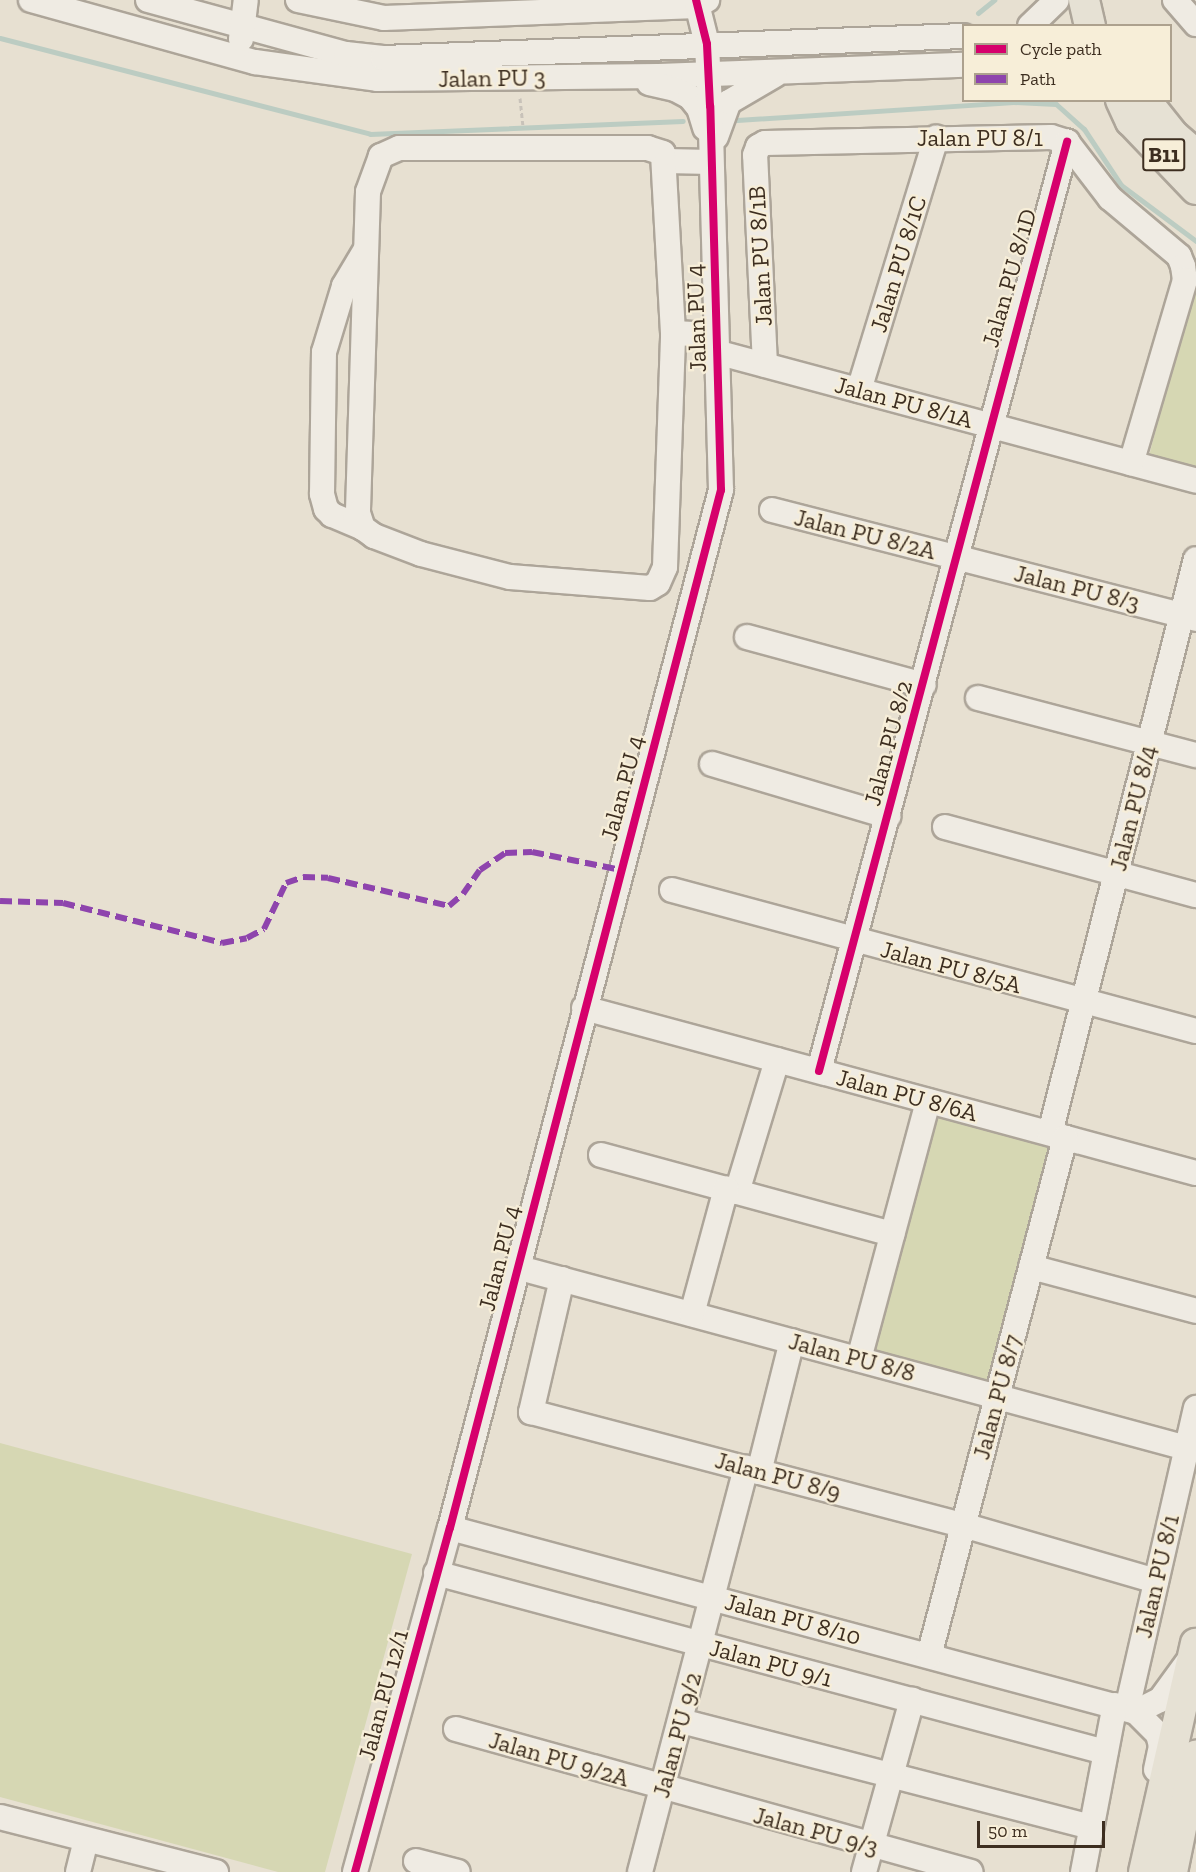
<!DOCTYPE html>
<style>
body{margin:0}
#map{position:relative;width:1196px;height:1872px;overflow:hidden;background:#e7e0d1;font-family:"Zilla Slab",serif}
div>[style]{position:absolute}
[style*='--x']{left:calc(var(--x)*1px);top:calc(var(--y)*1px);width:calc(var(--w)*1px);rotate:calc(var(--a)*1deg)}
.green>*{inset:0;background:#d6d7b3}
.stream>*{height:5px;margin:-2.5px;padding:0 2.5px;transform-origin:2.5px;border-radius:2.5px;background:#bcccc2}
.path>*{height:3px;margin-top:-1.5px;transform-origin:0;background:repeating-linear-gradient(90deg,#c8c2b9 0 4.5px,transparent 0 7.5px)}
.roads{filter:drop-shadow(2px 0 #ada599) drop-shadow(-2px 0 #ada599) drop-shadow(0 2px #ada599) drop-shadow(0 -2px #ada599)}
.minor>*{height:24px;margin:-12px;padding:0 12px;transform-origin:12px;border-radius:12px;background:#efebe3}
.major>*{height:30px;margin:-15px;padding:0 15px;transform-origin:15px;border-radius:15px;background:#e6e1d4}
.quiet>*{height:6px;margin-top:-3px;transform-origin:0;background:repeating-linear-gradient(90deg,#8e44ad 0 12px,transparent 0 18px)}
.cycleway>*{height:8px;margin:-4px;padding:0 4px;transform-origin:4px;border-radius:4px;background:#d6006c}
span{translate:-50% -50%;white-space:nowrap;text-align:center;line-height:1.15;-webkit-text-stroke:4.5px #f7eed8;paint-order:stroke}
.shield-label span{padding:2px 4px;background:#f7eed8;border:2px solid;border-radius:4px;-webkit-text-stroke-width:0}
.shield-label{font-size:22px;color:#3d2e20;font-weight:700}
.street-label{font-size:24px;color:#3d2e20}
.legend{position:absolute;left:962px;top:24px;width:210px;height:78px;box-sizing:border-box;background:#f7eed8;border:2px solid #ada18e;margin:0;padding:8px 10px;list-style:none;font-size:18px;color:#3d2e20}
.legend li{display:flex;align-items:center;gap:12px;height:30px}
.legend b{width:30px;border:2px solid #ada18e}
.scale{position:absolute;left:977px;top:1821px;width:128px;height:27px;box-sizing:border-box;border:3px solid #3d2e20;border-top:0;padding-left:8px;font-size:18px;line-height:21px;white-space:nowrap;color:#3d2e20;-webkit-text-stroke:4px #f7eed8;paint-order:stroke}
</style>
<div id="map">
<div class="green">
<i style="clip-path:polygon(1196px 271px,1196px 473px,1148px 460px)"></i>
<i style="clip-path:polygon(933px 1114px,1051px 1146px,986px 1383px,868px 1351px)"></i>
<i style="clip-path:polygon(0 1443px,412px 1554px,325px 1872px,278px 1872px,0 1797px)"></i>
</div>
<div class="stream">
<i style="--x:978;--y:13;--w:21;--a:-39"></i>
<i style="--x:0;--y:38;--w:382;--a:14.5"></i>
<i style="--x:370;--y:134;--w:313;--a:-2.4"></i>
<i style="--x:737;--y:120;--w:277;--a:-3.7"></i>
<i style="--x:1013;--y:102;--w:43;--a:2.7"></i>
<i style="--x:1056;--y:104;--w:38;--a:42"></i>
<i style="--x:1084;--y:129;--w:67;--a:56.5"></i>
<i style="--x:1121;--y:185;--w:94;--a:36.7"></i>
</div>
<div class="path">
<i style="--x:520;--y:98;--w:30;--a:84"></i>
</div>
<div class="roads">
<div class="minor">
<i style="--x:31;--y:0;--w:232;--a:15.5"></i>
<i style="--x:255;--y:62;--w:123;--a:7.9"></i>
<i style="--x:377;--y:79;--w:282;--a:-0.6"></i>
<i style="--x:659;--y:76;--w:305;--a:-2.1"></i>
<i style="--x:148;--y:0;--w:205;--a:15.3"></i>
<i style="--x:346;--y:54;--w:37;--a:6"></i>
<i style="--x:383;--y:58;--w:581;--a:-2.17"></i>
<i style="--x:298;--y:0;--w:88;--a:11.8"></i>
<i style="--x:384;--y:18;--w:313;--a:-2.2"></i>
<i style="--x:697;--y:6;--w:12;--a:-31"></i>
<i style="--x:1175;--y:0;--w:32;--a:49"></i>
<i style="--x:1030;--y:26;--w:37;--a:-44"></i>
<i style="--x:241;--y:39;--w:39;--a:-83"></i>
<i style="--x:649;--y:83;--w:27;--a:13"></i>
<i style="--x:675;--y:89;--w:17;--a:28"></i>
<i style="--x:690;--y:97;--w:14;--a:51"></i>
<i style="--x:699;--y:108;--w:21;--a:73"></i>
<i style="--x:716;--y:137;--w:37;--a:-70"></i>
<i style="--x:729;--y:102;--w:53;--a:-30.4"></i>
<i style="--x:666;--y:161;--w:45;--a:1.3"></i>
<i style="--x:673;--y:333;--w:180;--a:-93.2"></i>
<i style="--x:663;--y:153;--w:16;--a:-162"></i>
<i style="--x:648;--y:148;--w:249;--a:180"></i>
<i style="--x:399;--y:148;--w:20;--a:156"></i>
<i style="--x:381;--y:156;--w:38;--a:110"></i>
<i style="--x:368;--y:192;--w:321;--a:91.8"></i>
<i style="--x:358;--y:513;--w:16;--a:72"></i>
<i style="--x:363;--y:528;--w:14;--a:36"></i>
<i style="--x:374;--y:536;--w:50;--a:21"></i>
<i style="--x:421;--y:554;--w:92;--a:14.5"></i>
<i style="--x:510;--y:577;--w:140;--a:4.5"></i>
<i style="--x:650;--y:588;--w:9;--a:-32"></i>
<i style="--x:658;--y:583;--w:17;--a:-66"></i>
<i style="--x:665;--y:567;--w:234;--a:-88"></i>
<i style="--x:673;--y:333;--w:42;--a:2.7"></i>
<i style="--x:716;--y:352;--w:497;--a:15"></i>
<i style="--x:765;--y:365;--w:210;--a:-92.7"></i>
<i style="--x:755;--y:155;--w:9;--a:-69"></i>
<i style="--x:758;--y:147;--w:8;--a:-30"></i>
<i style="--x:765;--y:143;--w:286;--a:-1.2"></i>
<i style="--x:1051;--y:137;--w:17;--a:17"></i>
<i style="--x:1067;--y:142;--w:71;--a:52.5"></i>
<i style="--x:1110;--y:198;--w:90;--a:40"></i>
<i style="--x:1179;--y:256;--w:11;--a:68"></i>
<i style="--x:1183;--y:266;--w:14;--a:82"></i>
<i style="--x:1185;--y:280;--w:191;--a:106.4"></i>
<i style="--x:859;--y:390;--w:264;--a:-73"></i>
<i style="--x:772;--y:510;--w:438;--a:14.4"></i>
<i style="--x:363;--y:528;--w:34;--a:-157"></i>
<i style="--x:332;--y:515;--w:8;--a:-135"></i>
<i style="--x:326;--y:509;--w:16;--a:-105"></i>
<i style="--x:322;--y:494;--w:142;--a:-89.2"></i>
<i style="--x:324;--y:352;--w:69;--a:-73.1"></i>
<i style="--x:344;--y:286;--w:43;--a:-59.3"></i>
<i style="--x:747;--y:637;--w:183;--a:15.2"></i>
<i style="--x:978;--y:698;--w:225;--a:14.7"></i>
<i style="--x:712;--y:764;--w:184;--a:16.5"></i>
<i style="--x:945;--y:827;--w:260;--a:15.2"></i>
<i style="--x:672;--y:890;--w:543;--a:15.06"></i>
<i style="--x:584;--y:1008;--w:634;--a:15.09"></i>
<i style="--x:819;--y:1071;--w:962;--a:-75.05"></i>
<i style="--x:1050;--y:1133;--w:592;--a:-75.73"></i>
<i style="--x:601;--y:1155;--w:302;--a:15.2"></i>
<i style="--x:737;--y:1192;--w:138;--a:-73.1"></i>
<i style="--x:516;--y:1267;--w:695;--a:15.1"></i>
<i style="--x:1031;--y:1267;--w:171;--a:14.9"></i>
<i style="--x:562;--y:1279;--w:137;--a:103.1"></i>
<i style="--x:531;--y:1412;--w:447;--a:14.7"></i>
<i style="--x:963;--y:1525;--w:201;--a:16.2"></i>
<i style="--x:692;--y:1314;--w:130;--a:-74.8"></i>
<i style="--x:859;--y:1359;--w:267;--a:-75"></i>
<i style="--x:759;--y:1472;--w:135;--a:-75.9"></i>
<i style="--x:450;--y:1528;--w:710;--a:15.01"></i>
<i style="--x:1136;--y:1712;--w:31;--a:45"></i>
<i style="--x:1158;--y:1734;--w:12;--a:76"></i>
<i style="--x:1161;--y:1746;--w:24;--a:102"></i>
<i style="--x:436;--y:1573;--w:693;--a:14.98"></i>
<i style="--x:929;--y:1656;--w:536;--a:-75.29"></i>
<i style="--x:1127;--y:1709;--w:309;--a:-77.1"></i>
<i style="--x:1136;--y:1712;--w:27;--a:-27"></i>
<i style="--x:1160;--y:1700;--w:46;--a:-53.9"></i>
<i style="--x:681;--y:1721;--w:423;--a:14.5"></i>
<i style="--x:456;--y:1729;--w:534;--a:15.52"></i>
<i style="--x:0;--y:1817;--w:223;--a:14.3"></i>
<i style="--x:416;--y:1861;--w:43;--a:14.7"></i>
<i style="--x:78;--y:1872;--w:33;--a:-76"></i>
<i style="--x:355;--y:1872;--w:357;--a:-74.6"></i>
<i style="--x:450;--y:1528;--w:1073;--a:-75.37"></i>
<i style="--x:721;--y:490;--w:384;--a:-91.6"></i>
<i style="--x:710;--y:106;--w:62;--a:-92.8"></i>
<i style="--x:707;--y:44;--w:45;--a:-104"></i>
<i style="--x:640;--y:1872;--w:418;--a:-75.3"></i>
<i style="--x:864;--y:1872;--w:179;--a:-74.4"></i>
<i style="--x:1083;--y:1872;--w:170;--a:-79.2"></i>
</div>
<div class="major">
<i style="--x:1084;--y:0;--w:27;--a:77"></i>
<i style="--x:1121;--y:100;--w:23;--a:65"></i>
<i style="--x:1131;--y:121;--w:94;--a:46.3"></i>
<i style="--x:1145;--y:100;--w:45;--a:51.3"></i>
<i style="--x:1173;--y:135;--w:30;--a:41"></i>
<i style="--x:1144;--y:1872;--w:234;--a:-77.2"></i>
<i style="--x:1172;--y:1872;--w:119;--a:-78.4"></i>
</div>
</div>
<div class="quiet">
<i style="--x:0;--y:901;--w:63;--a:1.8"></i>
<i style="--x:63;--y:903;--w:164;--a:14.1"></i>
<i style="--x:222;--y:943;--w:25;--a:-11"></i>
<i style="--x:247;--y:938;--w:19;--a:-28"></i>
<i style="--x:264;--y:929;--w:51;--a:-64.4"></i>
<i style="--x:286;--y:883;--w:18;--a:-19"></i>
<i style="--x:303;--y:877;--w:25;--a:2"></i>
<i style="--x:328;--y:878;--w:124;--a:13"></i>
<i style="--x:449;--y:906;--w:18;--a:-41"></i>
<i style="--x:463;--y:894;--w:29;--a:-55"></i>
<i style="--x:480;--y:870;--w:30;--a:-34"></i>
<i style="--x:505;--y:853;--w:27;--a:-2"></i>
<i style="--x:532;--y:852;--w:91;--a:11.4"></i>
</div>
<div class="cycleway">
<i style="--x:819;--y:1071;--w:962;--a:-75.05"></i>
<i style="--x:355;--y:1872;--w:357;--a:-74.6"></i>
<i style="--x:450;--y:1528;--w:1073;--a:-75.37"></i>
<i style="--x:721;--y:490;--w:384;--a:-91.6"></i>
<i style="--x:710;--y:106;--w:62;--a:-92.8"></i>
<i style="--x:707;--y:44;--w:45;--a:-104"></i>
</div>
<div class="shield-label">
<span style="left:1164px;top:155px">B11</span>
</div>
<div class="street-label">
<span style="left:492px;top:78px;rotate:-1deg">Jalan PU 3</span>
<span style="left:980px;top:138px">Jalan PU 8/1</span>
<span style="left:760px;top:256px;rotate:-93deg">Jalan PU 8/1B</span>
<span style="left:898px;top:264px;rotate:-73deg">Jalan PU 8/1C</span>
<span style="left:1009px;top:278px;rotate:-74deg">Jalan PU 8/1D</span>
<span style="left:696px;top:318px;rotate:-92deg">Jalan PU 4</span>
<span style="left:904px;top:402px;rotate:15deg">Jalan PU 8/1A</span>
<span style="left:865px;top:534px;rotate:14deg">Jalan PU 8/2A</span>
<span style="left:1077px;top:588px;rotate:14deg">Jalan PU 8/3</span>
<span style="left:888px;top:743px;rotate:-75deg">Jalan PU 8/2</span>
<span style="left:622px;top:788px;rotate:-75deg">Jalan PU 4</span>
<span style="left:1133px;top:808px;rotate:-76deg">Jalan PU 8/4</span>
<span style="left:951px;top:967px;rotate:15deg">Jalan PU 8/5A</span>
<span style="left:907px;top:1095px;rotate:15deg">Jalan PU 8/6A</span>
<span style="left:499px;top:1258px;rotate:-76deg">Jalan PU 4</span>
<span style="left:852px;top:1357px;rotate:15deg">Jalan PU 8/8</span>
<span style="left:997px;top:1397px;rotate:-75deg">Jalan PU 8/7</span>
<span style="left:778px;top:1476px;rotate:15deg">Jalan PU 8/9</span>
<span style="left:1157px;top:1576px;rotate:-77deg">Jalan PU 8/1</span>
<span style="left:793px;top:1619px;rotate:15deg">Jalan PU 8/10</span>
<span style="left:771px;top:1663px;rotate:15deg">Jalan PU 9/1</span>
<span style="left:383px;top:1695px;rotate:-75deg">Jalan PU 12/1</span>
<span style="left:677px;top:1735px;rotate:-75deg">Jalan PU 9/2</span>
<span style="left:559px;top:1759px;rotate:16deg">Jalan PU 9/2A</span>
<span style="left:816px;top:1831px;rotate:15deg">Jalan PU 9/3</span>
</div>
<ul class="legend">
<li><b style="height:8px;background:#d6006c"></b>Cycle path</li>
<li><b style="height:8px;background:#8e44ad"></b>Path</li>
</ul>
<div class="scale">50 m</div>
</div>
